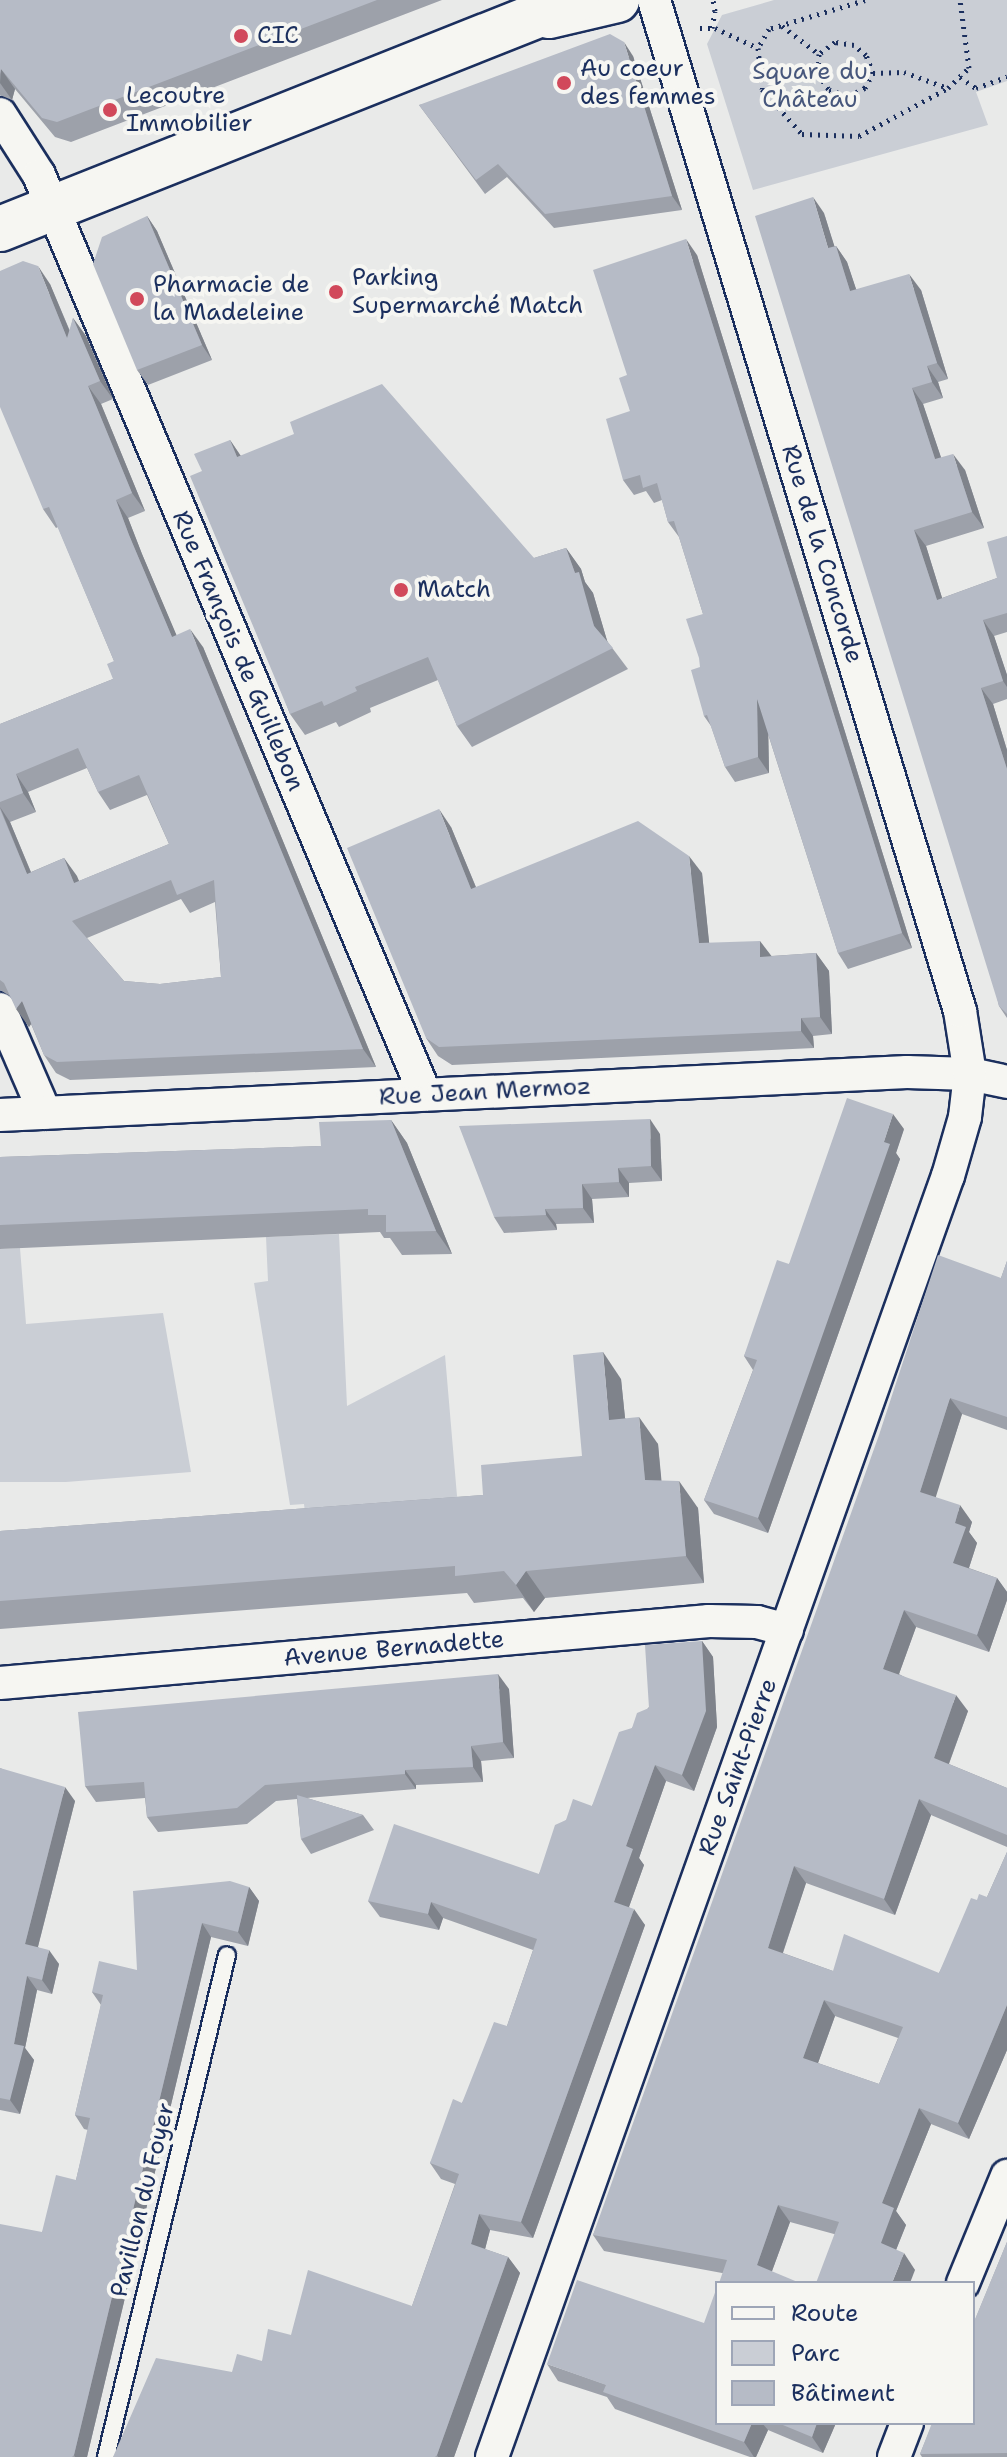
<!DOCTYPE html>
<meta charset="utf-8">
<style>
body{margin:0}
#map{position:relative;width:1007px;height:2457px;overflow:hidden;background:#e9eae9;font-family:"Shantell Sans",sans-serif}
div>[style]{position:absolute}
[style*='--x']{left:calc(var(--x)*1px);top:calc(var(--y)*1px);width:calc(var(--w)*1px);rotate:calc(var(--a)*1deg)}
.green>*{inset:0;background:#caced5}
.path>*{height:5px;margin-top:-2.5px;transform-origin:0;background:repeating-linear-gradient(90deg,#1b2f5e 0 2px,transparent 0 8px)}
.roads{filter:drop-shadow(2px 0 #1b2f5e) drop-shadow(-2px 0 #1b2f5e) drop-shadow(0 2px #1b2f5e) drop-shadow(0 -2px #1b2f5e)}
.lane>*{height:16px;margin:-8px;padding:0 8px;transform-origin:8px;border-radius:8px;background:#f6f6f2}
.street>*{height:32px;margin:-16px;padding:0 16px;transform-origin:16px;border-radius:16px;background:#f6f6f2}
.primary>*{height:44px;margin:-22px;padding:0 22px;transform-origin:22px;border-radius:22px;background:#f6f6f2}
.wall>*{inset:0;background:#9da1aa}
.shaded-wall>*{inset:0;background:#7f838b}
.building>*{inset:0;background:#b6bbc6}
.dots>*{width:22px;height:22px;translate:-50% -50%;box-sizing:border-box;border:4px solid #f6f6f2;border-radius:50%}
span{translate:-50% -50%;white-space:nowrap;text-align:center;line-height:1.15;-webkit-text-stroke:8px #f6f6f2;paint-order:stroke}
.poi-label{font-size:24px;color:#1b2f5e}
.left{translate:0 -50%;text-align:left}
.park-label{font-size:24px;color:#47577c}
.street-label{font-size:24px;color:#1b2f5e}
.legend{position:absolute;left:715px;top:2281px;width:260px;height:144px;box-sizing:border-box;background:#f6f6f2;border:2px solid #9ea6b7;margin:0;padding:10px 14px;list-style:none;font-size:24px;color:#1b2f5e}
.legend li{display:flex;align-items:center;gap:16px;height:40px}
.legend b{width:40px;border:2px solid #9ea6b7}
</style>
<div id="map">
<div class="green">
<i style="clip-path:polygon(774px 0,1007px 0,1007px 81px,976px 92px,988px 125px,753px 190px,707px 44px,722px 15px)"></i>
<i style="clip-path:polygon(339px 1234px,347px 1406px,445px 1355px,457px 1496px,470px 1525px,308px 1538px,304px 1504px,290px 1505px,254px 1283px,268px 1281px,266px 1237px)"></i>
<i style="clip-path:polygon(20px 1248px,26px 1324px,163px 1313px,191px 1472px,66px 1482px,0 1482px,0 1249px)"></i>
</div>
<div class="path">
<i style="--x:865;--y:0;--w:100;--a:163.2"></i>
<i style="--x:769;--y:29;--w:22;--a:120"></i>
<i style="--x:758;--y:48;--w:41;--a:84.4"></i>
<i style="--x:762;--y:89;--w:60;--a:48.4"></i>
<i style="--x:802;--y:134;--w:57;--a:2"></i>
<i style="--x:859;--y:136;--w:101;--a:-28.3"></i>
<i style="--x:782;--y:26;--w:46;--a:37.1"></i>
<i style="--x:819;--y:54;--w:20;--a:93"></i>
<i style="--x:818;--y:74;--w:19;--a:55"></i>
<i style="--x:829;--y:90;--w:21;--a:17"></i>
<i style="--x:849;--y:96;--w:18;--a:-27"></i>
<i style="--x:865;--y:88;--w:17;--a:-62"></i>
<i style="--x:873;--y:73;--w:19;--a:-111"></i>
<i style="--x:866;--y:55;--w:16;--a:-140"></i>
<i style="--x:854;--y:45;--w:19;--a:-171"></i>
<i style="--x:835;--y:42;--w:20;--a:143"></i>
<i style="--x:700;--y:28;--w:15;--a:0"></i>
<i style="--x:715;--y:28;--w:47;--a:24.9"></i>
<i style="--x:712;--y:28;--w:17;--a:-80"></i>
<i style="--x:715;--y:11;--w:11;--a:-100"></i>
<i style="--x:873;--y:73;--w:31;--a:-2"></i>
<i style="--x:904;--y:72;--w:47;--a:20"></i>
<i style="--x:948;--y:88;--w:29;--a:-44"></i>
<i style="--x:969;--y:68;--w:69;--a:-97.5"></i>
<i style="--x:960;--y:77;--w:19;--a:35"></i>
<i style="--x:976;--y:88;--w:33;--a:-20"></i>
</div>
<div class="roads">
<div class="lane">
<i style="--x:106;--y:2457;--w:516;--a:-76.45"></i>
</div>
<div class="street">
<i style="--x:0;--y:114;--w:72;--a:57.4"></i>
<i style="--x:39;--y:175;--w:997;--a:67.22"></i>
<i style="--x:0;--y:1009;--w:113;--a:66.6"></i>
<i style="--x:0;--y:1115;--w:908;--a:-2.71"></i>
<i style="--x:907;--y:1072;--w:63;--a:1.8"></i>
<i style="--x:970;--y:1074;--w:38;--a:12"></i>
<i style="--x:0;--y:1683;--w:712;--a:-5"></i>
<i style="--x:709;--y:1621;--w:48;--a:1.2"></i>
<i style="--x:757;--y:1622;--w:31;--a:15"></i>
<i style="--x:963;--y:2283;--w:116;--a:-67.6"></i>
<i style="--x:492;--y:2457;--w:1360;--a:-70.41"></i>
<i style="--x:948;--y:1176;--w:61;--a:-73.9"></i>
<i style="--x:965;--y:1117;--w:43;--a:-83.4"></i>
<i style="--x:970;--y:1074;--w:64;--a:-99"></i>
<i style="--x:960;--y:1011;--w:1056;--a:-106.84"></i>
<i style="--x:894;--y:2457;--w:36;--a:-69"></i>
</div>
<div class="primary">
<i style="--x:549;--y:16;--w:70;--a:-13.2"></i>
<i style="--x:0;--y:229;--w:620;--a:-21.68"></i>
</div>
</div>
<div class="wall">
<i style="clip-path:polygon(0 0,442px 0,71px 142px,55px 137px,15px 89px,12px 100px,0 95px)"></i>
<i style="clip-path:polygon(633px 56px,682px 210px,554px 228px,507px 177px,485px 194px,419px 105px)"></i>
<i style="clip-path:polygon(824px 213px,834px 246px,836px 246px,847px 262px,856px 289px,921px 290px,948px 379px,938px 382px,943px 398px,923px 404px,941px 458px,965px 470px,984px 528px,926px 546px,942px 598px,997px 578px,1007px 536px,1007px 632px,994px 636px,1007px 675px,1007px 699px,993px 704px,1007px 750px,1007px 1018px,999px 1006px)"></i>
<i style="clip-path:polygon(147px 216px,157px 231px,212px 360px,148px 385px,137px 370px)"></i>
<i style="clip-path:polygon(697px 255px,912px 948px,848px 969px,838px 953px,768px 734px,769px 773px,735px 782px,725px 767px,711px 726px,704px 716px,700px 667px,703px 614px,679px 537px,668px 522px,662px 500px,654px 503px,646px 491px,634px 495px,623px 480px,630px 411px,627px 375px)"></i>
<i style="clip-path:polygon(evenodd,50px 284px,70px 331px,73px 318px,86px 336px,113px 399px,101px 404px,145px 511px,128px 518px,142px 554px,176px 635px,203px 647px,376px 1067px,70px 1080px,56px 1073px,44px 1055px,31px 1024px,29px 1027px,10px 996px,0 990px,0 724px,113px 679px,114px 661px,58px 527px,56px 528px,43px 509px,50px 284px,87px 768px,98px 792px,110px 810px,147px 795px,169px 844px,79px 881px,64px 858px,31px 872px,10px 822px,36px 812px,28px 792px,87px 768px,50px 284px,181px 899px,190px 913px,215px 902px,221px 977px,160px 984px,124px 981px,87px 938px,181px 899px)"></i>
<i style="clip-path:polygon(230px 440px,241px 456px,534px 558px,566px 548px,581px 569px,585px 582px,593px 593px,607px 641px,628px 669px,472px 747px,457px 726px,438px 680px,370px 708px,371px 712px,339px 727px,336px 722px,305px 735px,290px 714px,202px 471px)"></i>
<i style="clip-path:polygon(451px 827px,476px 887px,702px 873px,709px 943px,771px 956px,816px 953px,829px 971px,832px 1034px,813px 1036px,814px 1048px,452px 1065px,438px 1056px,426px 1038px)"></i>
<i style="clip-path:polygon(391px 1120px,407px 1143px,452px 1254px,402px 1255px,390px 1238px,384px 1238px,380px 1232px,0 1249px,0 1157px,321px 1146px)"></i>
<i style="clip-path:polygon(904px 1129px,896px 1153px,900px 1159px,768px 1533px,714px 1514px,704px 1500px,753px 1370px,744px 1356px,789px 1264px)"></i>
<i style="clip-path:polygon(660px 1134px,662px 1181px,629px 1183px,629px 1197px,592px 1199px,594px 1223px,556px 1224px,557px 1230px,504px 1233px,494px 1217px)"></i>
<i style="clip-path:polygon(evenodd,1007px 1261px,1007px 1430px,962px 1414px,935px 1497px,972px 1522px,969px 1532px,977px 1543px,969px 1568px,997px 1578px,1007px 1592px,1007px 1600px,989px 1652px,916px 1627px,899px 1674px,968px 1711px,949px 1764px,1007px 1788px,1007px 1847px,931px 1815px,895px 1915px,806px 1883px,783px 1953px,833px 1971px,939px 1973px,977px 1900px,987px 1897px,1007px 1852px,1007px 2050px,969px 2139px,931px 2124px,896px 2211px,906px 2225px,896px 2250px,915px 2270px,834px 2234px,790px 2222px,772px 2271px,722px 2273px,604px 2251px,593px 2235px,1001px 1278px,1007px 1261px,835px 2016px,898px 2038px,879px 2084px,818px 2063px,835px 2016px)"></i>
<i style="clip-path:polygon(621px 1379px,625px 1418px,658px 1444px,661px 1481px,698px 1508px,704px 1583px,545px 1598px,534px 1612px,523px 1598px,474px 1603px,467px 1593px,0 1629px,0 1531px,483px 1495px,582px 1456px)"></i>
<i style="clip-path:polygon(702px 1641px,713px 1657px,717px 1727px,694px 1791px,666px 1781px,639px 1858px,644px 1865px,629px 1907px,645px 1925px,533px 2238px,490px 2230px,485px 2249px,508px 2257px,520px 2273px,454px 2457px,113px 2457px,232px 2372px,262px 2361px,291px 2335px,412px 2306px,455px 2184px,441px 2179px,430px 2163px,462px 2103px,507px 2026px,533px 1950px,443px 1918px,439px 1930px,380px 1917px,368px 1901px,539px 1874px,566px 1820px,592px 1806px,632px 1728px)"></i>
<i style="clip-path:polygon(509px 1689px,514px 1758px,481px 1761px,483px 1782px,416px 1785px,416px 1789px,307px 1798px,363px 1815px,374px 1830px,311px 1854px,301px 1839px,297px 1799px,276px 1801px,247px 1824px,158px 1832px,147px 1817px,145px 1798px,96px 1802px,85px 1786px)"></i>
<i style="clip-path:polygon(0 1768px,75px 1801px,38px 1947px,59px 1964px,52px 1994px,37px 1990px,25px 2048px,34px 2060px,20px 2114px,0 2110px)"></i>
<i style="clip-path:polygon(249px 1887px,259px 1901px,248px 1946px,211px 1937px,87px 2457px,0 2457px,42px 2232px,76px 2180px,88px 2130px,84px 2129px,75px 2115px,101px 2005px,92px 1992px,137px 1970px)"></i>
<i style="clip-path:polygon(1007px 2242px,1007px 2457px,922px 2457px,920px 2454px)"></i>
<i style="clip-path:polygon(547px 2364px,717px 2423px,836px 2423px,823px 2453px,768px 2430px,756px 2457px,750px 2457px,615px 2409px,607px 2397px,558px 2381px)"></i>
</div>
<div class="shaded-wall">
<i style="clip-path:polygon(624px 42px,633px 56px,682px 210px,672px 196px)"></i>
<i style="clip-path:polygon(1px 69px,15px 89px,12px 100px,0 83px)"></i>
<i style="clip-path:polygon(813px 197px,824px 213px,840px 264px,828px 248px)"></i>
<i style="clip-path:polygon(147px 216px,157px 231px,212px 360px,202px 345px)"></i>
<i style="clip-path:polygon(686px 239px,697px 255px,912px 948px,902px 933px)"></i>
<i style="clip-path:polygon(836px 246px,847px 262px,862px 307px,850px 291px)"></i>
<i style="clip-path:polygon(38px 266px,50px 284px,80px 356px,67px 338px)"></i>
<i style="clip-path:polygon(909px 274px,921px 290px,948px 379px,937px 363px)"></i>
<i style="clip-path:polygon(73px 318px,86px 336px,113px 399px,100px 381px)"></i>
<i style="clip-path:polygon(927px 366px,938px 382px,943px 398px,932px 382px)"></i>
<i style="clip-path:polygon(88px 386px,101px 404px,145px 511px,132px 493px)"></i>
<i style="clip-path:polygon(912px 388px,923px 404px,947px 475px,935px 459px)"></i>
<i style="clip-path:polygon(230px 440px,244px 461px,237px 457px)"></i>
<i style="clip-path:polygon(953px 454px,965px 470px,984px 528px,972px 512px)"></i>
<i style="clip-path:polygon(116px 500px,128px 518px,142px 554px,185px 655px,172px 637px,129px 535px)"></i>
<i style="clip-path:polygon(914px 530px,926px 546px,948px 617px,937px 600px)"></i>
<i style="clip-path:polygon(566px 548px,581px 569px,585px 582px,593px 593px,609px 647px,594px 626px)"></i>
<i style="clip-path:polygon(983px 620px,994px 636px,1007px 675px,1007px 687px,1003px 681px)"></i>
<i style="clip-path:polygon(190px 629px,203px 647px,376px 1067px,363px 1049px)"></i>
<i style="clip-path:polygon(981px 688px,993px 704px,1007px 750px,1007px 769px)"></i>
<i style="clip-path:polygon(757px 699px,768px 714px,769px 773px,758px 757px)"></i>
<i style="clip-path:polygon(16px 774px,28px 792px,36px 812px,23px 793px)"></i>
<i style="clip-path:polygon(0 807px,10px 822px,39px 892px,27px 874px)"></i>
<i style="clip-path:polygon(439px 809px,451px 827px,484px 907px,471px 889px)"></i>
<i style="clip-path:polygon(689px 856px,702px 873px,711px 961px,699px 943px)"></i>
<i style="clip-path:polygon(64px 858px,77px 876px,87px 901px,74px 883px)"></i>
<i style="clip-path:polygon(760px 941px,773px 958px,760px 957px)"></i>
<i style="clip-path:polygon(816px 953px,829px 971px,832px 1034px,820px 1017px)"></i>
<i style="clip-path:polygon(22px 1001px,34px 1020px,29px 1027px,16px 1009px)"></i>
<i style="clip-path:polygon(801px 1018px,813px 1036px,814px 1048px,801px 1031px)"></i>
<i style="clip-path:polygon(893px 1114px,904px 1129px,896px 1153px,900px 1159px,768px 1533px,758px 1518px)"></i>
<i style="clip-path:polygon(650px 1119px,660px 1134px,662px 1181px,651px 1166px)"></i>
<i style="clip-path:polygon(391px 1120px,407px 1143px,452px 1254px,436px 1231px)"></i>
<i style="clip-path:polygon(618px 1168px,629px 1183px,629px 1197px,619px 1182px)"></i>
<i style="clip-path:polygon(582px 1184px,592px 1199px,594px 1223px,583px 1208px)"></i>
<i style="clip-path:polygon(545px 1209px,556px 1224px,557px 1230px,546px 1215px)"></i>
<i style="clip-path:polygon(603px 1352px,621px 1379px,628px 1447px,609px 1420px)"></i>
<i style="clip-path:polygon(950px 1398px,962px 1414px,932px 1509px,920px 1492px)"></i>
<i style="clip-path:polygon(639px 1417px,658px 1444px,664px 1507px,645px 1480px)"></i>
<i style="clip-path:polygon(679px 1481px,698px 1508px,704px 1583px,686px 1556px)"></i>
<i style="clip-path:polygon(960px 1505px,972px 1522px,969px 1532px,977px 1543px,965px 1580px,953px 1563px,955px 1523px)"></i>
<i style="clip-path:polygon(526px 1571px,545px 1598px,534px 1612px,516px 1585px)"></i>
<i style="clip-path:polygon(997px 1578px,1007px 1592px,1007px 1600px,989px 1652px,977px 1635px)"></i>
<i style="clip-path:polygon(904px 1610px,916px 1627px,895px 1685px,883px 1669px)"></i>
<i style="clip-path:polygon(702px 1641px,713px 1657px,717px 1727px,694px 1791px,682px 1775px)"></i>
<i style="clip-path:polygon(498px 1674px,509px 1689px,514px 1758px,503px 1742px)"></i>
<i style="clip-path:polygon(956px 1695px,968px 1711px,945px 1774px,934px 1758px)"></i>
<i style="clip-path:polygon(471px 1746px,481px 1761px,483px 1782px,473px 1767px)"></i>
<i style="clip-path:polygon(655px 1765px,666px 1781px,639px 1858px,644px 1865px,625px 1918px,614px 1902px,626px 1846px)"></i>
<i style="clip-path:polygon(405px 1770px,416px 1785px,416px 1789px,405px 1774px)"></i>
<i style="clip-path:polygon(65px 1787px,75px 1801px,35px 1958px,25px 1944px)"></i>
<i style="clip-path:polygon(919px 1799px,931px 1815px,895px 1915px,884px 1899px)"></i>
<i style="clip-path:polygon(794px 1866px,806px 1883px,779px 1964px,768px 1948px)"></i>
<i style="clip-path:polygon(249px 1887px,259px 1901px,248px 1946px,238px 1932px)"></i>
<i style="clip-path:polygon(431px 1902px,443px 1918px,439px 1930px,428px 1914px)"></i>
<i style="clip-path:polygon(634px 1909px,645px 1925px,533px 2238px,521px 2222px)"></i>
<i style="clip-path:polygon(202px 1923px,211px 1937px,87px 2457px,75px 2457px,74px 2455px)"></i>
<i style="clip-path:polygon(49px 1950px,59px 1964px,52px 1994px,42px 1980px)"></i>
<i style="clip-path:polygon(27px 1976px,37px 1990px,25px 2048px,34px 2060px,20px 2114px,10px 2100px,14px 2044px)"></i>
<i style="clip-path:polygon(824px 2000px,835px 2016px,814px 2074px,803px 2058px)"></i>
<i style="clip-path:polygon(1007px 2005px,1007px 2050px,969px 2139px,958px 2123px)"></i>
<i style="clip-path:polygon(919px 2108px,931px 2124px,896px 2211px,906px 2225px,892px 2260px,881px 2243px,882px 2203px)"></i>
<i style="clip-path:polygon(778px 2205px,790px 2222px,768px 2282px,757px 2265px)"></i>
<i style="clip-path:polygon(479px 2214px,490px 2230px,482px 2261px,471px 2244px)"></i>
<i style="clip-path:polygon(904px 2253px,915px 2270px,910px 2283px,892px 2283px)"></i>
<i style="clip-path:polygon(508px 2257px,520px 2273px,454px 2457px,438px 2457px,437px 2455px)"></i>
<i style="clip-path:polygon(752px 2423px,762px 2423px,768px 2430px,756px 2457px,754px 2457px,744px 2442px)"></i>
<i style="clip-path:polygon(817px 2423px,836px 2423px,823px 2453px,812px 2437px)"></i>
</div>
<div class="building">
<i style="clip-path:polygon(0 0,377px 0,57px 122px,42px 118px,1px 69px,0 74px)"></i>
<i style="clip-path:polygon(610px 34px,624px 42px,672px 196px,545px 214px,498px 164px,476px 180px,419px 105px)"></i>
<i style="clip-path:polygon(813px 197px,828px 248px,836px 246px,850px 291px,909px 274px,937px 363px,927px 366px,932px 382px,912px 388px,935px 459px,953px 454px,972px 512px,914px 530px,937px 600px,997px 578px,987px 542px,1007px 536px,1007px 613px,983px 620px,1003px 681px,981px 688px,1007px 769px,1007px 1014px,999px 1006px,755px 216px)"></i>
<i style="clip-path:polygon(147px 216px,202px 345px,137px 370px,93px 264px,102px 237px)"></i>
<i style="clip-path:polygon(686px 239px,902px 933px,838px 953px,757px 699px,758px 757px,725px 767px,707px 715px,704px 716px,691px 670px,700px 667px,699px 658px,686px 619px,703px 614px,674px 521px,668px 522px,657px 483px,643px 488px,640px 475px,623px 480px,606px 419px,630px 411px,619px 378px,627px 375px,593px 270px)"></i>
<i style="clip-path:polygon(evenodd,23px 261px,38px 266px,67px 338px,73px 318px,100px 381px,88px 386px,132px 493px,116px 500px,129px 535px,172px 637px,190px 629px,363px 1049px,57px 1062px,44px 1055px,22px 1001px,16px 1009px,4px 983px,0 980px,0 809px,27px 874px,64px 858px,74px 883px,169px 844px,139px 775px,98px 792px,78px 748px,16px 774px,23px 793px,0 802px,0 724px,113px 679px,107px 664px,114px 661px,49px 507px,43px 509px,0 407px,0 271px,23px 261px,171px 880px,177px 895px,214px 880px,221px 977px,160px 984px,124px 981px,72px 921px,171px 880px)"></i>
<i style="clip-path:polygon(382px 384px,534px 558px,566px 548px,575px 573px,579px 572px,594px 626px,613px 648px,457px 726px,428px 657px,355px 687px,357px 691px,324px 706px,322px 701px,290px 714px,190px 476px,202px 471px,194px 454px,230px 440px,237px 457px,294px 434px,290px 422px)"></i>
<i style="clip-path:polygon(439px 809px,471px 889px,638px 821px,689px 856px,699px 943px,760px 941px,760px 957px,816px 953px,820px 1017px,801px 1018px,801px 1031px,439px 1047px,426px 1038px,347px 848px)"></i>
<i style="clip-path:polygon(847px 1098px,893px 1114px,884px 1142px,890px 1144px,758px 1518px,704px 1500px,757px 1360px,744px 1356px,777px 1260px,789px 1264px)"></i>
<i style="clip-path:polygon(650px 1119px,651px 1166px,618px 1168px,619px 1182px,582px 1184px,583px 1208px,545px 1209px,546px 1215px,494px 1217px,459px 1126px)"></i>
<i style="clip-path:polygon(391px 1120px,436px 1231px,386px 1232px,386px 1215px,368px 1215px,368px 1209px,0 1225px,0 1157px,321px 1146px,319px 1122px)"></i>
<i style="clip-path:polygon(evenodd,938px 1255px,1001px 1278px,1007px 1261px,1007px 1417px,950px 1398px,920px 1492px,960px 1505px,955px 1523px,966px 1527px,953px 1563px,997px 1578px,977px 1635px,904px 1610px,883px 1669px,956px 1695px,934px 1758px,1007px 1788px,1007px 1835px,919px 1799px,884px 1899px,794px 1866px,768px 1948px,833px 1971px,844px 1934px,939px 1973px,971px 1898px,977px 1900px,979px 1894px,987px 1897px,1007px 1852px,1007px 2005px,958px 2123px,919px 2108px,882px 2203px,894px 2208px,881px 2243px,904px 2253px,892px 2283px,816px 2283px,839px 2222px,778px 2205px,757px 2265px,800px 2283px,719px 2283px,727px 2260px,593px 2235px,879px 1435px,938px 1255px,824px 2000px,903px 2027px,879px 2084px,803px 2058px,824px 2000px)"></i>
<i style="clip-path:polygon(603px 1352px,609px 1420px,639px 1417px,645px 1480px,679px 1481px,686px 1556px,526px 1571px,516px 1585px,504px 1571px,455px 1576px,455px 1566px,0 1601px,0 1531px,483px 1495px,481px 1465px,582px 1456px,573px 1355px)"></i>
<i style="clip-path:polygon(702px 1641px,706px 1711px,682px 1775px,655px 1765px,626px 1846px,633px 1849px,614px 1902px,634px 1909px,521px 2222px,479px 2214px,471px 2244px,508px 2257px,437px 2455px,435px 2457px,113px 2457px,156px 2358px,232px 2372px,237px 2354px,262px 2361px,268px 2329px,291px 2335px,308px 2270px,412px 2306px,459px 2174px,430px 2163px,453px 2099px,462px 2103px,494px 2022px,507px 2026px,537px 1939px,431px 1902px,428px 1914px,368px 1901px,394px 1824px,539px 1874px,555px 1825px,566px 1820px,573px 1799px,592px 1806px,619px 1732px,632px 1728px,637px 1713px,649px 1708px,645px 1645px)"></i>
<i style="clip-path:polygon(498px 1674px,503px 1742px,471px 1746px,473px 1767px,405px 1770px,405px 1774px,265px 1785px,237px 1808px,147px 1817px,144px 1782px,85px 1786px,78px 1712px)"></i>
<i style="clip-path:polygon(0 1768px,65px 1787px,25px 1944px,49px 1950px,42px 1980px,27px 1976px,14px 2044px,24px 2046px,10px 2100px,0 2098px)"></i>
<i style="clip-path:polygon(297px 1795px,363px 1815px,301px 1839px)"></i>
<i style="clip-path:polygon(230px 1881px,249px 1887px,238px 1932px,202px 1923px,74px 2455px,72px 2457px,0 2457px,0 2224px,42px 2232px,56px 2175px,76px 2180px,90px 2118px,75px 2115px,103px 1995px,92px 1992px,99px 1961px,137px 1970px,133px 1891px)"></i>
<i style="clip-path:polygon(1007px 2242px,1007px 2453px,920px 2454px,932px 2423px,973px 2423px,973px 2324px)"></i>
<i style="clip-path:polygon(577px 2280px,704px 2323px,717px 2287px,717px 2423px,752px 2423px,744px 2442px,603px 2392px,606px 2385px,547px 2364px)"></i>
<i style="clip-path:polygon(778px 2423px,817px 2423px,812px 2437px)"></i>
</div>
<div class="dots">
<i style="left:241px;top:36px;background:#d1495b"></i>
<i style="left:564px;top:83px;background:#d1495b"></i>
<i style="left:110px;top:110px;background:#d1495b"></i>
<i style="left:336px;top:292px;background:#d1495b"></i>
<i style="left:137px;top:299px;background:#d1495b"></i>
<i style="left:401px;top:590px;background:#d1495b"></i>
</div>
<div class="poi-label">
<span class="left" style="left:257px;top:36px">CIC</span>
<span class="left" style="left:580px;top:83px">Au coeur<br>des femmes</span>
<span class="left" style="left:126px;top:110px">Lecoutre<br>Immobilier</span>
<span class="left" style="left:352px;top:292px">Parking<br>Supermarché Match</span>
<span class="left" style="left:153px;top:299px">Pharmacie de<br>la Madeleine</span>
<span class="left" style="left:417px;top:590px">Match</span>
</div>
<div class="park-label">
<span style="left:810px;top:86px">Square du<br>Château</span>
</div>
<div class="street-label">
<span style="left:822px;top:554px;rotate:73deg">Rue de la Concorde</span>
<span style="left:238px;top:651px;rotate:67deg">Rue François de Guillebon</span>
<span style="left:485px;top:1092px;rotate:-3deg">Rue Jean Mermoz</span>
<span style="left:394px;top:1649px;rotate:-5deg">Avenue Bernadette</span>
<span style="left:738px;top:1767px;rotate:-70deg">Rue Saint-Pierre</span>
<span style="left:143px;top:2200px;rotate:-76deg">Pavillon du Foyer</span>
</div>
<ul class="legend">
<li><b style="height:10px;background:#f6f6f2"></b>Route</li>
<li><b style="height:22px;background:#caced5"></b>Parc</li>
<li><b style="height:22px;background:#b6bbc6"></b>Bâtiment</li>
</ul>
</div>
